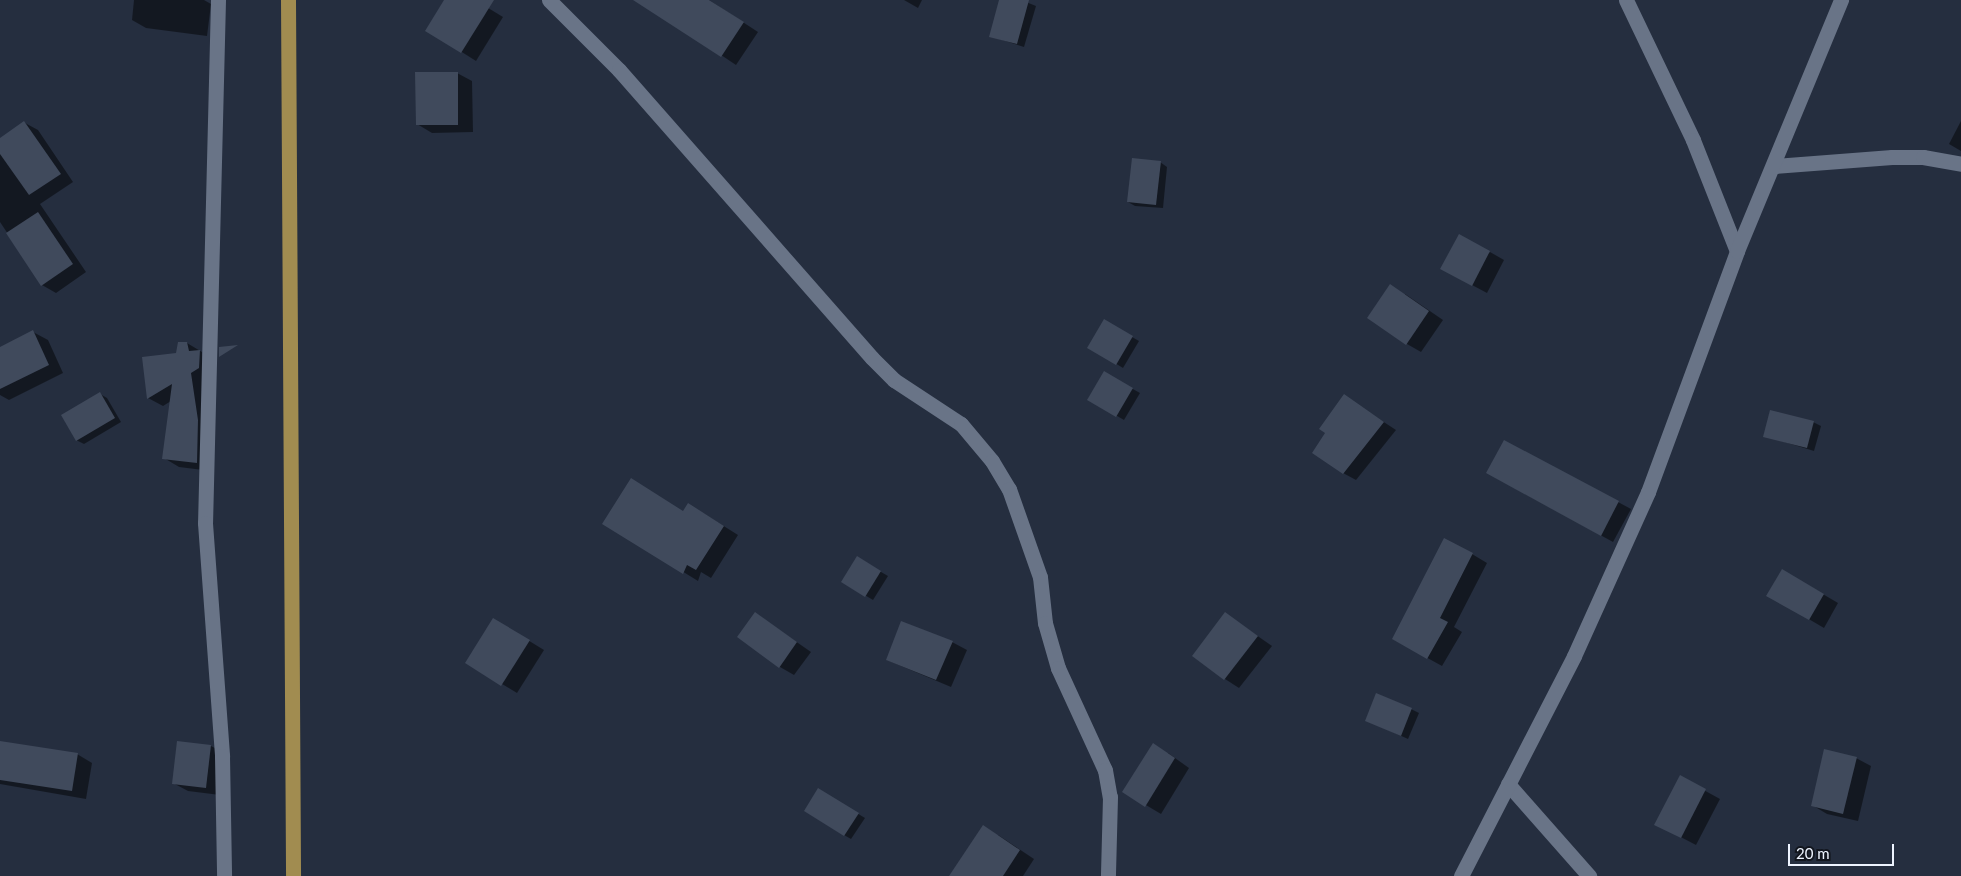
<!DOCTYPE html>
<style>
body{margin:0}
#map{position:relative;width:1961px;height:876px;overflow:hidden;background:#252e3f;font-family:Lato,sans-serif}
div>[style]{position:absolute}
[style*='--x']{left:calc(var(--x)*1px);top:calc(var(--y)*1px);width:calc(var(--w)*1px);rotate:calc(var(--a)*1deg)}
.shadow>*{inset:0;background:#0007}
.building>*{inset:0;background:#404a5c}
.minor>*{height:15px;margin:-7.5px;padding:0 7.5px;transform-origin:7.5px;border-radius:7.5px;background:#697487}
.major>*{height:15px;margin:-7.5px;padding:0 7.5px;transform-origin:7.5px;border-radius:7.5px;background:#a18c50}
span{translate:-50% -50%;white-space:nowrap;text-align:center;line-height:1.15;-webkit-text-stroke:4px #12161e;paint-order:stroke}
.scale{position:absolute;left:1788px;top:844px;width:106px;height:22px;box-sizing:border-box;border:2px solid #eef4ff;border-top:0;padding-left:6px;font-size:15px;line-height:18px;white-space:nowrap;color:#eef4ff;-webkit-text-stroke:4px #12161e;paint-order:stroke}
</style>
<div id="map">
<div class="shadow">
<i style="clip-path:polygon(134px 0,204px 0,211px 4px,207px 36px,146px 28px,132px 20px)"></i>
<i style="clip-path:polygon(445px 0,475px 0,503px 17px,476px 61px,427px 30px)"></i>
<i style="clip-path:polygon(639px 0,709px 0,758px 32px,736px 65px)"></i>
<i style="clip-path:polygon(904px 0,922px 0,918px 8px)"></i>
<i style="clip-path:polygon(1000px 0,1021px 0,1036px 6px,1024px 47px,990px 36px)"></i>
<i style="clip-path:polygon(457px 73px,472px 81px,473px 132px,432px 133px,417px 124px)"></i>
<i style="clip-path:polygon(1961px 121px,1961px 151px,1949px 144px)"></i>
<i style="clip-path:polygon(25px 123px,38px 130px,73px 182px,40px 204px,86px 272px,56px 293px,42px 285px,0 222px,0 139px)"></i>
<i style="clip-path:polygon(1160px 162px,1167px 167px,1163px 208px,1135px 206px,1128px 202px)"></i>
<i style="clip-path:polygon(1490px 252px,1504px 260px,1487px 293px,1457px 277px)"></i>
<i style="clip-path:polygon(1405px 294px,1443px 320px,1421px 352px,1407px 344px)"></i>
<i style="clip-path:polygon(1104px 321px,1139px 341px,1123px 368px,1089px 347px)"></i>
<i style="clip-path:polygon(33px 332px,48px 340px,63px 373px,9px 400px,0 395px,0 348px)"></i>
<i style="clip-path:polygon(187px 343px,202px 352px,211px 471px,179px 467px,164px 458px,171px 401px,163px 406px,148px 398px)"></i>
<i style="clip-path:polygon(1104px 373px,1140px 393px,1124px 420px,1088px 399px)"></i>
<i style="clip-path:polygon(100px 394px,107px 398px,121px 422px,84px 444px,76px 440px)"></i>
<i style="clip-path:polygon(1344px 396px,1396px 430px,1356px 480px,1343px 473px,1327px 433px)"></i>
<i style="clip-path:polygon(1813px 422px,1821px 426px,1814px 451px,1765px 436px)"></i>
<i style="clip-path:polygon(1500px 480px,1618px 502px,1631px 509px,1613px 542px)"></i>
<i style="clip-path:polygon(684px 512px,703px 513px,738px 535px,711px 578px,701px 572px,698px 581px,604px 523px)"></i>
<i style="clip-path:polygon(1472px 554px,1487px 563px,1454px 627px,1462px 632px,1442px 666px,1393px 639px)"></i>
<i style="clip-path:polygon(857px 558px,888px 576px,873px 600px,843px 582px)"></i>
<i style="clip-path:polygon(1782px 570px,1838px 603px,1824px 628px,1768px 595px)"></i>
<i style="clip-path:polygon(755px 613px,811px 652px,794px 675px,780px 667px)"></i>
<i style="clip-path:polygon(1226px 614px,1272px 646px,1239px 688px,1225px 679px)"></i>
<i style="clip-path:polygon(508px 628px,544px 650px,517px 693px,467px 663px)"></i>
<i style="clip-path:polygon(952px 642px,967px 650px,951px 687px,887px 660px)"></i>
<i style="clip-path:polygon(1411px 709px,1419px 713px,1408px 739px,1366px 720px)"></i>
<i style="clip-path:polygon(0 742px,77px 754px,92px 763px,86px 799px,0 784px)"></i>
<i style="clip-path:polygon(178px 742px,211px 746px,226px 754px,220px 795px,188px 791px,173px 783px)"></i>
<i style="clip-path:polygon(1168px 753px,1189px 768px,1161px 814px,1124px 792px)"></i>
<i style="clip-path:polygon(1856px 758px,1871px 766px,1858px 821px,1827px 814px,1812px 805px)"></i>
<i style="clip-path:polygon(1680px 777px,1720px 799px,1696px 845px,1671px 832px)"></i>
<i style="clip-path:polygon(819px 790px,865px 818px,851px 839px,844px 835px)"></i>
<i style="clip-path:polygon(998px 835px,1034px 859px,1023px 876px,971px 876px)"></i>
</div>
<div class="building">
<i style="clip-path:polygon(444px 0,494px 0,461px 53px,425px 31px)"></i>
<i style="clip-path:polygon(633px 0,709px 0,744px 22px,721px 57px)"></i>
<i style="clip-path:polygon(999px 0,1029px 0,1017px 44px,989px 37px)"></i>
<i style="clip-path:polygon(415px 72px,458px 72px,458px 125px,416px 125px)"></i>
<i style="clip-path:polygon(24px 121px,61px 174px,29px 195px,0 154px,0 138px)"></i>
<i style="clip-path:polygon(1132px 158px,1161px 161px,1156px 205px,1127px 202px)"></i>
<i style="clip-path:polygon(38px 212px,73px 264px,41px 286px,6px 233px)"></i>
<i style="clip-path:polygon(1459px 234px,1490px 251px,1472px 286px,1440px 269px)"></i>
<i style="clip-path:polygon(1390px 284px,1429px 311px,1406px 345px,1367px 318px)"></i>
<i style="clip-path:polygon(1104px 319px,1133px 336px,1116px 365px,1087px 348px)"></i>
<i style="clip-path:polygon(33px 330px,49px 365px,0 389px,0 347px)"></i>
<i style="clip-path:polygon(178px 342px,187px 342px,189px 351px,200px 350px,199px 368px,191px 373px,198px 420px,197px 463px,162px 459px,172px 384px,147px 399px,142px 357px,176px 353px)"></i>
<i style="clip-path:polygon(238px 345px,219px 357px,219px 347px)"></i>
<i style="clip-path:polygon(1104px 371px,1133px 388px,1116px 417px,1087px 400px)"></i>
<i style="clip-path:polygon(100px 392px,115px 418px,76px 441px,61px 415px)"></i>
<i style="clip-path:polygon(1344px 394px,1384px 422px,1343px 474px,1312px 453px,1325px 433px,1319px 429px)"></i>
<i style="clip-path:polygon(1770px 410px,1814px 421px,1807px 448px,1763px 437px)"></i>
<i style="clip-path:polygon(1504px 440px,1619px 501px,1601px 536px,1486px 473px)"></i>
<i style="clip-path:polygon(631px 478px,683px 511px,688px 503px,724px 526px,696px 570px,687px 565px,683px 574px,602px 524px)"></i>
<i style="clip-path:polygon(1444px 538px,1473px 553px,1440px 618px,1448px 622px,1427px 659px,1392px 639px)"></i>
<i style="clip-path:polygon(857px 556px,881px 571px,865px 597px,841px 582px)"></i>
<i style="clip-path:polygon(1782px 569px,1824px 594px,1809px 620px,1766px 596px)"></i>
<i style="clip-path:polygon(755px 612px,797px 642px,779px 668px,737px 637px)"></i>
<i style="clip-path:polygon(1225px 612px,1258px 636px,1224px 680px,1192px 656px)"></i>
<i style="clip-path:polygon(493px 618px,530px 640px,501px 686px,465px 663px)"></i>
<i style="clip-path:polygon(901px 621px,953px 641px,936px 680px,886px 660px)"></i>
<i style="clip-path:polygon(1376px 693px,1412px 708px,1401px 736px,1365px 721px)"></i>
<i style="clip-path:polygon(0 741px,78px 753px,72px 791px,0 780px)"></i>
<i style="clip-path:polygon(177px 741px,211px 745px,206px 788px,172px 784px)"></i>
<i style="clip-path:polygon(1153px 743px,1175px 758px,1145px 807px,1122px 792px)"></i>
<i style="clip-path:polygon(1824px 749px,1857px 757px,1843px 814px,1811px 806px)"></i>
<i style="clip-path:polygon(1680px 775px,1706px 789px,1681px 838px,1654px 825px)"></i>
<i style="clip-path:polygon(818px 788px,859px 813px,844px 836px,804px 811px)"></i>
<i style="clip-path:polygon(983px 825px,1020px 850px,1003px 876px,949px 876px)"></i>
</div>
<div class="minor">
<i style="--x:218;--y:0;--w:523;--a:91.42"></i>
<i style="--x:205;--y:523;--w:234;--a:85.8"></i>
<i style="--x:222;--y:756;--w:120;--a:89"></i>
<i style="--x:549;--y:0;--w:99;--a:45"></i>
<i style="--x:619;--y:70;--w:383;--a:48.7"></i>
<i style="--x:872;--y:358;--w:31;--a:45"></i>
<i style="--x:894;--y:380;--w:80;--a:33.3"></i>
<i style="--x:961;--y:424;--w:48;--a:50"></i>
<i style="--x:992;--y:461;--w:33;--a:59"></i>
<i style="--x:1009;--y:489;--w:93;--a:70.6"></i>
<i style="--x:1040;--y:577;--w:46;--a:83.8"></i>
<i style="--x:1045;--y:623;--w:47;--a:73.9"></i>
<i style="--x:1058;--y:668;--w:112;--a:65.3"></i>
<i style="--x:1105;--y:770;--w:27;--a:80"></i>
<i style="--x:1110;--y:797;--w:79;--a:91.5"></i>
<i style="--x:1626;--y:0;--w:155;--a:64.4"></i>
<i style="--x:1693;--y:140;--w:119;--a:68.4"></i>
<i style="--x:1775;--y:166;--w:117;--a:-4.4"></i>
<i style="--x:1892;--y:157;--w:31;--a:0"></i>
<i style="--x:1923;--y:157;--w:39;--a:10"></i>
<i style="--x:1508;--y:784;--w:123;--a:48.6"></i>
<i style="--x:1461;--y:876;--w:247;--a:-62.8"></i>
<i style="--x:1574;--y:656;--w:180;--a:-65.7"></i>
<i style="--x:1648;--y:492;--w:257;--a:-69.7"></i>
<i style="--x:1737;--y:251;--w:272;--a:-67.5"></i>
</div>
<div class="major">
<i style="--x:288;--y:0;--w:876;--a:89.67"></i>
</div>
<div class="scale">20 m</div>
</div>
